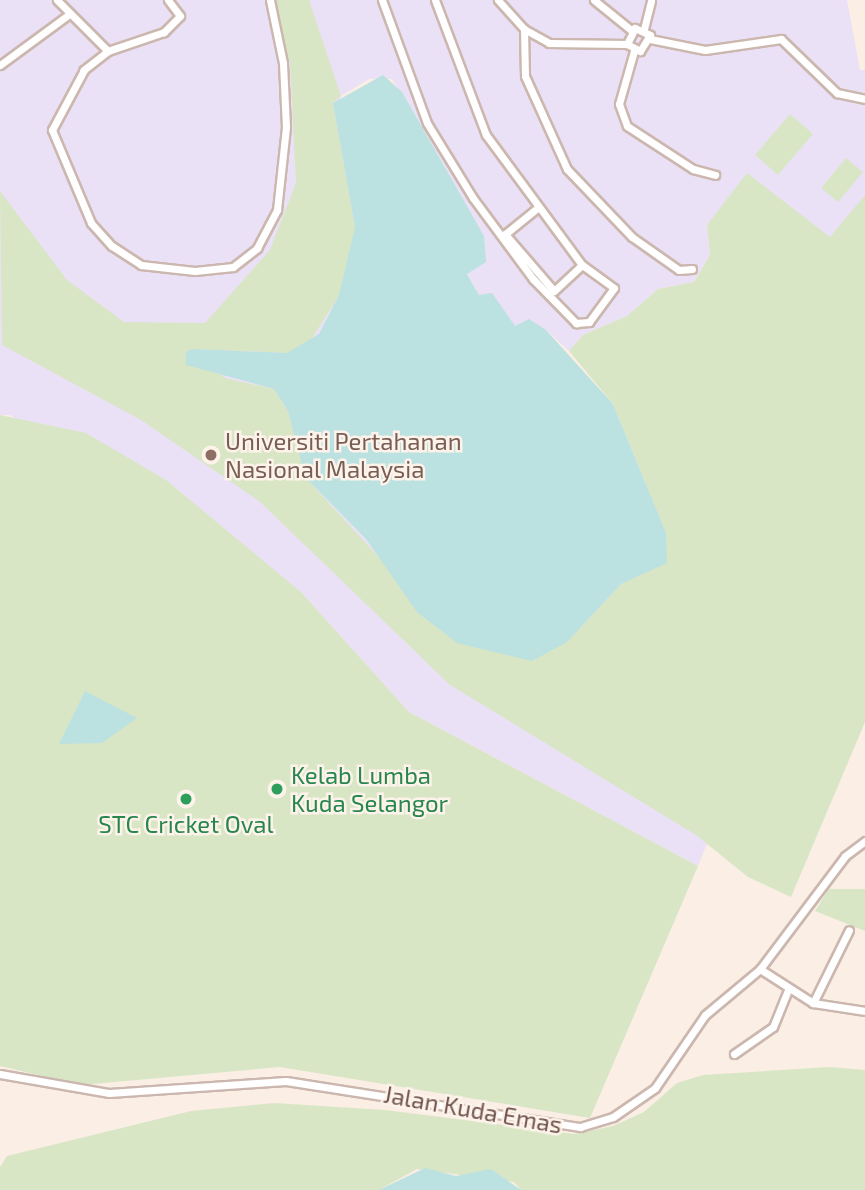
<!DOCTYPE html>
<style>
body{margin:0}
#map{position:relative;width:865px;height:1190px;overflow:hidden;background:#faeee5;font-family:"Exo 2",sans-serif}
div>[style]{position:absolute}
[style*='--x']{left:calc(var(--x)*1px);top:calc(var(--y)*1px);width:calc(var(--w)*1px);rotate:calc(var(--a)*1deg)}
.education>*{inset:0;background:#ebe1f6}
.green>*{inset:0;background:#d8e6c5}
.water>*{inset:0;background:#bbe1e0}
.roads{filter:drop-shadow(2px 0 #ccb7af) drop-shadow(-2px 0 #ccb7af) drop-shadow(0 2px #ccb7af) drop-shadow(0 -2px #ccb7af)}
.minor>*{height:7px;margin:-3.5px;padding:0 3.5px;transform-origin:3.5px;border-radius:3.5px;background:#fff}
.dots>*{width:19px;height:19px;translate:-50% -50%;box-sizing:border-box;border:4px solid #fdf3ea;border-radius:50%}
span{translate:-50% -50%;white-space:nowrap;text-align:center;line-height:1.15;-webkit-text-stroke:5px #fdf3ea;paint-order:stroke}
.education-label{font-size:24px;color:#785e54}
.left{translate:0 -50%;text-align:left}
.leisure-label{font-size:24px;color:#27864d}
.street-label{font-size:24px;color:#70534d}
</style>
<div id="map">
<div class="education">
<i style="clip-path:polygon(0 0,847px 0,860px 70px,865px 70px,865px 236px,830px 238px,796px 216px,707px 225px,710px 255px,694px 282px,658px 289px,627px 316px,583px 335px,569px 351px,546px 330px,515px 326px,479px 295px,467px 273px,484px 236px,392px 79px,369px 79px,341px 96px,355px 227px,798px 620px,698px 866px,409px 712px,301px 592px,10px 415px,0 415px)"></i>
</div>
<div class="green">
<i style="clip-path:polygon(270px 0,309px 0,341px 96px,333px 103px,355px 227px,351px 260px,339px 296px,307px 346px,287px 353px,192px 349px,225px 378px,274px 389px,288px 411px,305px 477px,386px 565px,567px 642px,621px 584px,657px 567px,666px 533px,613px 404px,569px 351px,583px 335px,627px 316px,658px 289px,694px 282px,710px 255px,707px 225px,747px 173px,830px 237px,865px 195px,865px 722px,791px 897px,748px 877px,696px 835px,450px 685px,259px 501px,141px 420px,2px 345px,0 191px,67px 280px,124px 322px,205px 323px,270px 250px,296px 183px,290px 62px)"></i>
<i style="clip-path:polygon(790px 114px,813px 134px,778px 175px,755px 155px)"></i>
<i style="clip-path:polygon(846px 158px,863px 172px,838px 202px,821px 188px)"></i>
<i style="clip-path:polygon(0 415px,86px 433px,166px 480px,301px 592px,409px 712px,698px 866px,590px 1118px,280px 1067px,81px 1085px,0 1066px)"></i>
<i style="clip-path:polygon(829px 889px,865px 889px,865px 931px,815px 911px)"></i>
<i style="clip-path:polygon(830px 1067px,865px 1070px,865px 1190px,521px 1190px,514px 1182px,417px 1169px,379px 1190px,0 1190px,0 1167px,7px 1156px,191px 1111px,274px 1103px,385px 1110px,574px 1134px,613px 1126px,644px 1112px,677px 1083px,703px 1075px)"></i>
</div>
<div class="water">
<i style="clip-path:polygon(383px 75px,402px 92px,484px 236px,486px 262px,467px 274px,479px 295px,492px 293px,515px 326px,529px 319px,546px 330px,613px 404px,666px 533px,667px 563px,621px 584px,567px 642px,532px 661px,457px 643px,417px 612px,366px 539px,305px 477px,288px 411px,274px 389px,186px 365px,186px 352px,192px 349px,287px 353px,319px 334px,339px 295px,355px 227px,333px 103px)"></i>
<i style="clip-path:polygon(85px 691px,137px 718px,102px 743px,59px 744px)"></i>
<i style="clip-path:polygon(425px 1168px,456px 1176px,491px 1169px,521px 1190px,379px 1190px)"></i>
</div>
<div class="roads">
<div class="minor">
<i style="--x:57;--y:0;--w:72;--a:45"></i>
<i style="--x:168;--y:0;--w:20;--a:53"></i>
<i style="--x:180;--y:16;--w:23;--a:135"></i>
<i style="--x:164;--y:32;--w:59;--a:161.3"></i>
<i style="--x:108;--y:51;--w:31;--a:142"></i>
<i style="--x:84;--y:70;--w:68;--a:118.1"></i>
<i style="--x:52;--y:130;--w:101;--a:67.2"></i>
<i style="--x:91;--y:223;--w:31;--a:48"></i>
<i style="--x:112;--y:246;--w:35;--a:33"></i>
<i style="--x:141;--y:265;--w:54;--a:6.3"></i>
<i style="--x:195;--y:271;--w:38;--a:-6"></i>
<i style="--x:233;--y:267;--w:31;--a:-38"></i>
<i style="--x:257;--y:248;--w:43;--a:-62.2"></i>
<i style="--x:277;--y:210;--w:83;--a:-83.8"></i>
<i style="--x:286;--y:127;--w:64;--a:-92.7"></i>
<i style="--x:283;--y:63;--w:64;--a:-101.7"></i>
<i style="--x:382;--y:0;--w:131;--a:69.9"></i>
<i style="--x:427;--y:123;--w:88;--a:58.5"></i>
<i style="--x:473;--y:198;--w:101;--a:53.5"></i>
<i style="--x:533;--y:279;--w:62;--a:45.7"></i>
<i style="--x:576;--y:323;--w:13;--a:-4"></i>
<i style="--x:589;--y:322;--w:42;--a:-53.7"></i>
<i style="--x:614;--y:288;--w:39;--a:-144"></i>
<i style="--x:582;--y:265;--w:162;--a:-126.4"></i>
<i style="--x:486;--y:135;--w:144;--a:-110.7"></i>
<i style="--x:498;--y:0;--w:39;--a:48"></i>
<i style="--x:524;--y:29;--w:29;--a:29"></i>
<i style="--x:549;--y:43;--w:78;--a:0.7"></i>
<i style="--x:627;--y:44;--w:15;--a:28"></i>
<i style="--x:640;--y:51;--w:19;--a:-58"></i>
<i style="--x:650;--y:35;--w:17;--a:-155"></i>
<i style="--x:635;--y:28;--w:18;--a:117"></i>
<i style="--x:594;--y:0;--w:48;--a:39"></i>
<i style="--x:524;--y:29;--w:47;--a:88.8"></i>
<i style="--x:525;--y:76;--w:102;--a:65.7"></i>
<i style="--x:567;--y:169;--w:94;--a:46.3"></i>
<i style="--x:632;--y:237;--w:57;--a:35.1"></i>
<i style="--x:679;--y:270;--w:13;--a:-4"></i>
<i style="--x:644;--y:29;--w:29;--a:-76"></i>
<i style="--x:650;--y:39;--w:56;--a:11.3"></i>
<i style="--x:705;--y:50;--w:77;--a:-8.2"></i>
<i style="--x:781;--y:39;--w:78;--a:44"></i>
<i style="--x:837;--y:93;--w:29;--a:12"></i>
<i style="--x:634;--y:51;--w:55;--a:105.8"></i>
<i style="--x:619;--y:104;--w:23;--a:70"></i>
<i style="--x:627;--y:126;--w:79;--a:33.1"></i>
<i style="--x:693;--y:169;--w:23;--a:15"></i>
<i style="--x:0;--y:65;--w:84;--a:-36.3"></i>
<i style="--x:536;--y:209;--w:40;--a:141"></i>
<i style="--x:505;--y:234;--w:75;--a:49.3"></i>
<i style="--x:554;--y:291;--w:38;--a:-43"></i>
<i style="--x:760;--y:969;--w:63;--a:32.7"></i>
<i style="--x:813;--y:1003;--w:53;--a:8.7"></i>
<i style="--x:813;--y:1003;--w:81;--a:-63.7"></i>
<i style="--x:734;--y:1054;--w:47;--a:-34.7"></i>
<i style="--x:773;--y:1027;--w:38;--a:-68"></i>
<i style="--x:0;--y:1074;--w:111;--a:9.9"></i>
<i style="--x:109;--y:1093;--w:177;--a:-3.9"></i>
<i style="--x:286;--y:1081;--w:298;--a:8.9"></i>
<i style="--x:580;--y:1127;--w:34;--a:-17"></i>
<i style="--x:613;--y:1117;--w:51;--a:-34.6"></i>
<i style="--x:655;--y:1088;--w:88;--a:-55.6"></i>
<i style="--x:705;--y:1015;--w:72;--a:-39.9"></i>
<i style="--x:760;--y:969;--w:141;--a:-53"></i>
<i style="--x:845;--y:856;--w:25;--a:-37"></i>
</div>
</div>
<div class="dots">
<i style="left:211px;top:455px;background:#8d6e63"></i>
<i style="left:277px;top:789px;background:#2e9e5b"></i>
<i style="left:186px;top:799px;background:#2e9e5b"></i>
</div>
<div class="education-label">
<span class="left" style="left:225px;top:455px">Universiti Pertahanan<br>Nasional Malaysia</span>
</div>
<div class="leisure-label">
<span class="left" style="left:291px;top:789px">Kelab Lumba<br>Kuda Selangor</span>
<span style="left:186px;top:824px">STC Cricket Oval</span>
</div>
<div class="street-label">
<span style="left:473px;top:1109px;rotate:10deg">Jalan Kuda Emas</span>
</div>
</div>
